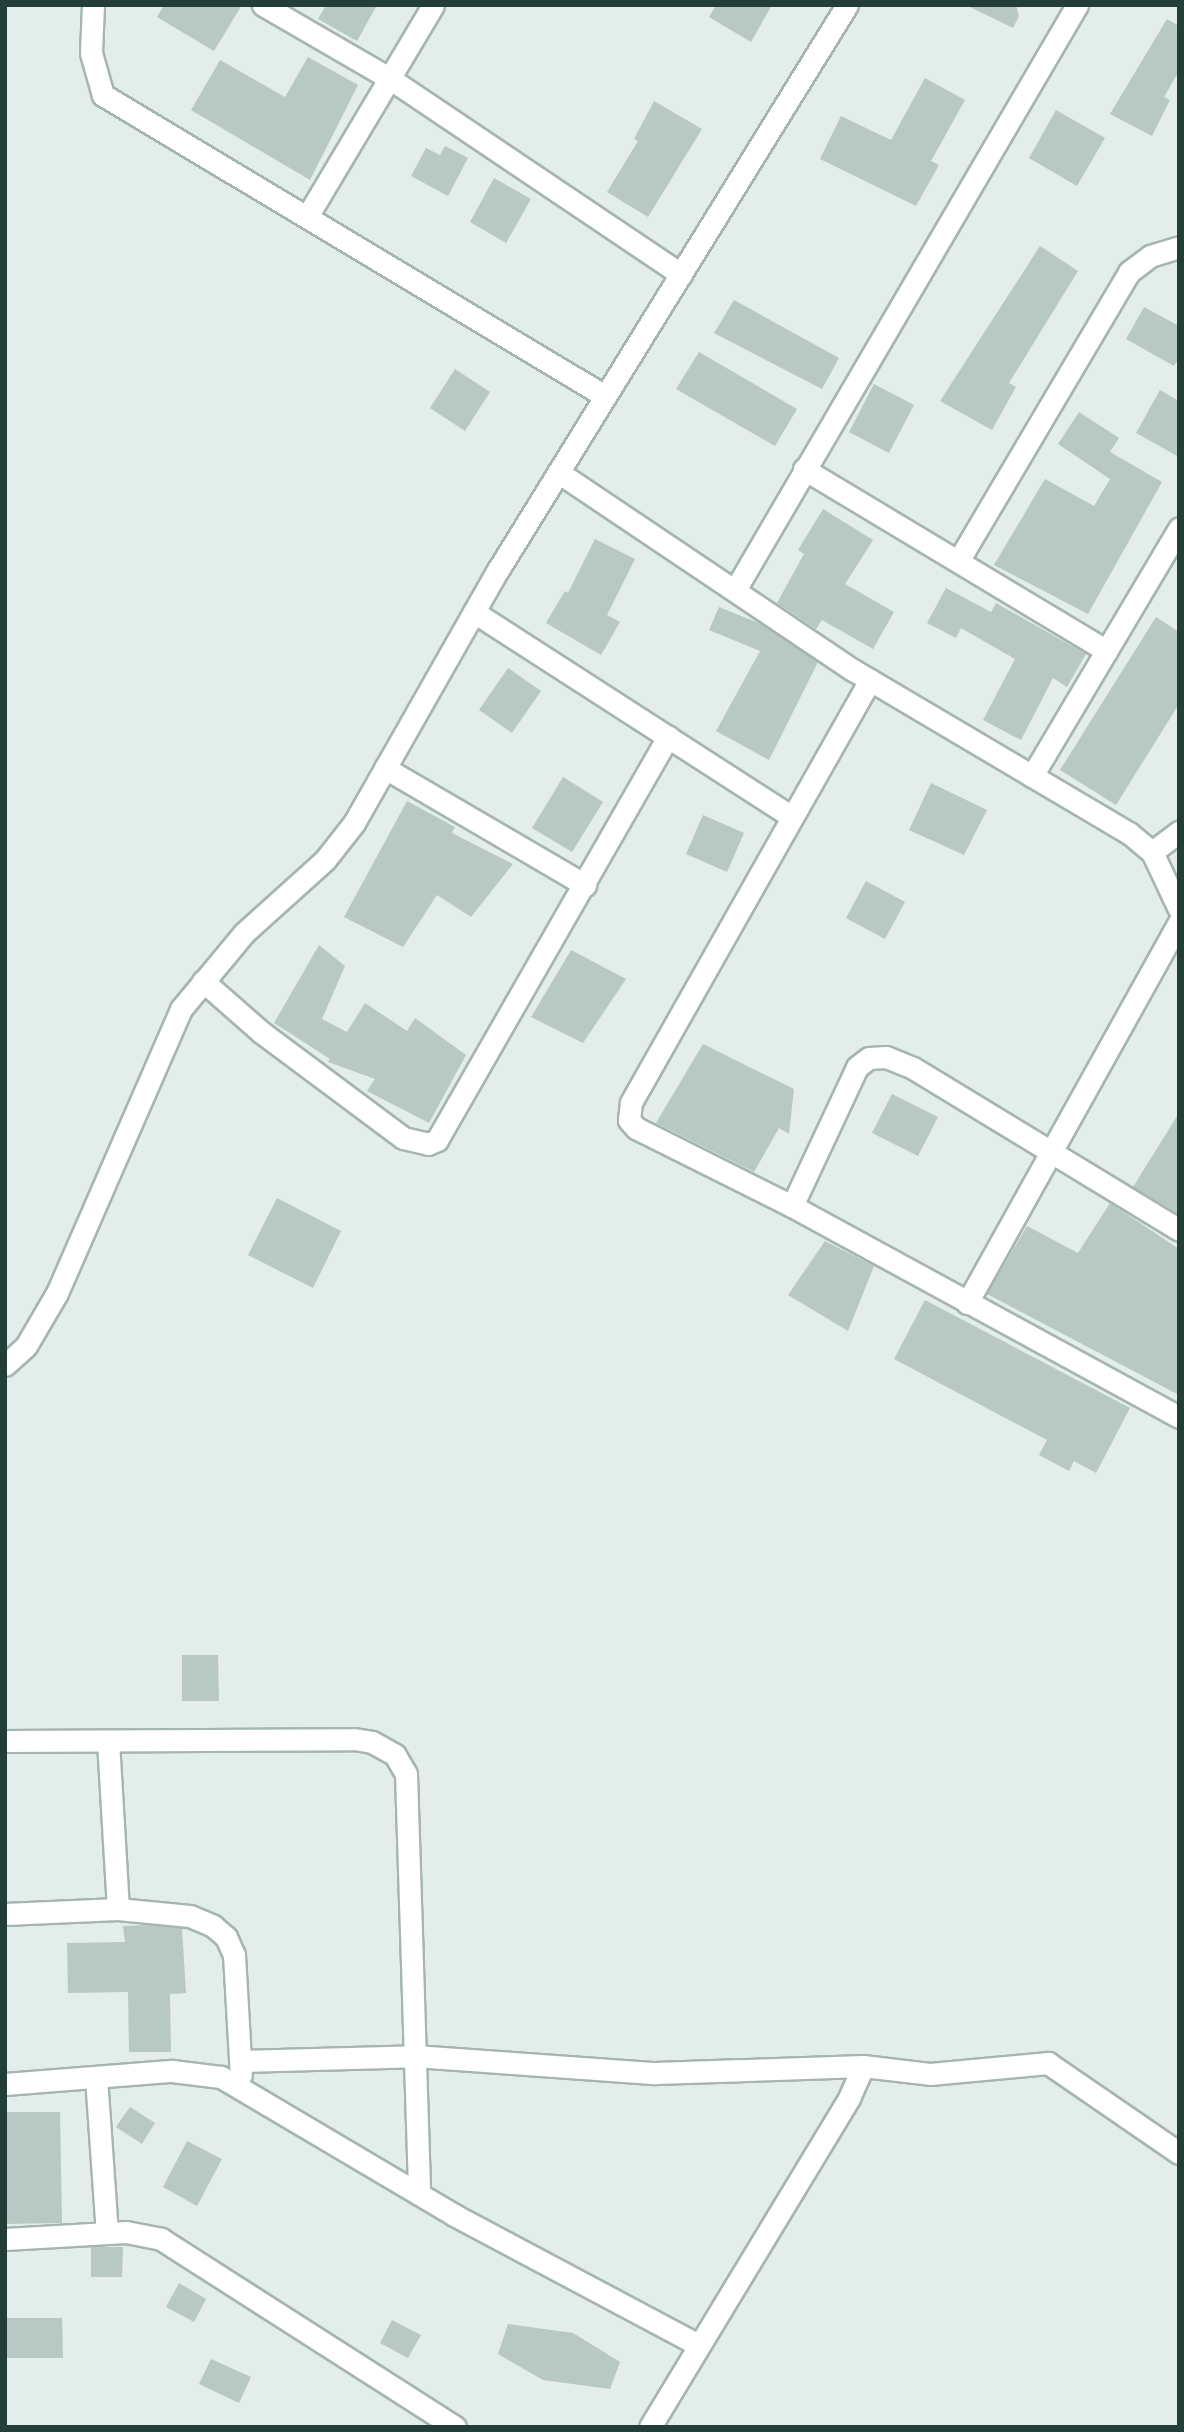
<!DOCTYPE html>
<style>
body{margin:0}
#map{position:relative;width:1184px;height:2432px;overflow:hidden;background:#e3ede9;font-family:"Alegreya Sans",sans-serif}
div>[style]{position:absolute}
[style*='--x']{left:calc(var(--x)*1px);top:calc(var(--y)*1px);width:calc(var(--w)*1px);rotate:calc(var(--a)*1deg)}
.building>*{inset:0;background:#b8c8c2}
.roads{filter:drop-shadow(2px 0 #a6b5b1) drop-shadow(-2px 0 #a6b5b1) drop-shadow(0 2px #a6b5b1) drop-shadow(0 -2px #a6b5b1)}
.minor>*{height:21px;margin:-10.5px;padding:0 10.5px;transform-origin:10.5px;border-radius:10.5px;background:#fff}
span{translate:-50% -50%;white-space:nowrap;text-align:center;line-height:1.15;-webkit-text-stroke:5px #f4f9f7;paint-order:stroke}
.frame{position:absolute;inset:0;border:7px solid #233e39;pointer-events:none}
</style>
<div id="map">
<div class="building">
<i style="clip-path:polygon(164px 5px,242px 5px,214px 51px,157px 17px)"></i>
<i style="clip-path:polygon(326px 5px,377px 5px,357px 41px,318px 19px)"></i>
<i style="clip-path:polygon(716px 5px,772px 5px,751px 42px,709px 17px)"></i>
<i style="clip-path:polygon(966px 5px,1016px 5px,1019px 16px,1013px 28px)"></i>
<i style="clip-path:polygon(1167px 19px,1179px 26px,1179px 71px,1164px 97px,1170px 100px,1152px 136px,1110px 114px)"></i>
<i style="clip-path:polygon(308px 57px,358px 85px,310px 180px,191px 110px,220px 60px,285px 97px)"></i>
<i style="clip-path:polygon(925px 78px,965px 100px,931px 161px,939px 165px,916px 206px,820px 159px,841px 116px,891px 140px)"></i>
<i style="clip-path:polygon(654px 101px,702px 129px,648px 217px,607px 192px,638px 141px,634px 139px)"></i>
<i style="clip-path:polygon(1056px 110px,1105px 138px,1077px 186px,1029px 158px)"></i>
<i style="clip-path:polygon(445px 146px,468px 158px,448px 196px,411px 176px,426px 148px,440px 155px)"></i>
<i style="clip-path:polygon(494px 178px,531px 199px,506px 243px,470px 222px)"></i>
<i style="clip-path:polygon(1040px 246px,1078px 271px,1009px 383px,1016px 387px,992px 430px,940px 401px)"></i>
<i style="clip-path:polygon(734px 300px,839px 358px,822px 389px,714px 333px)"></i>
<i style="clip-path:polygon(1144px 307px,1179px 326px,1179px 358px,1174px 366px,1126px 339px)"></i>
<i style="clip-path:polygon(699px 352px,797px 409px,775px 446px,676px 389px)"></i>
<i style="clip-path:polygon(455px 369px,490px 392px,465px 431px,430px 408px)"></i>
<i style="clip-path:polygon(874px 384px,914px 405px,889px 453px,849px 432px)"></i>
<i style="clip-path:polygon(1160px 390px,1179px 401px,1179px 457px,1136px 433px)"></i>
<i style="clip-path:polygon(1079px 412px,1119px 438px,1110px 452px,1162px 482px,1088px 614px,994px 565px,1045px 479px,1094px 506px,1110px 479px,1058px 444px)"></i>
<i style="clip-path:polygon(823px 509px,873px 540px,845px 584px,894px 612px,873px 649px,822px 620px,816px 629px,777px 603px,804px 554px,798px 550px)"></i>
<i style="clip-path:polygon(595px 539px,635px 559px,607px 615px,620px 622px,601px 655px,546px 623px,565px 591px,568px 593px)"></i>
<i style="clip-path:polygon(946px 588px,991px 612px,996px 603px,1086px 654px,1067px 687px,1053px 678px,1021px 740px,983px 720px,1015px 659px,961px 628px,956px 638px,927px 623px)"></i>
<i style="clip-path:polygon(719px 607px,761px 624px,818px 662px,769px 760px,716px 731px,760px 651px,709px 630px)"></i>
<i style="clip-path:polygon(1156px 617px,1179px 632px,1179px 704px,1116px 805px,1060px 770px)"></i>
<i style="clip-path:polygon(508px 668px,541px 691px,512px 733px,479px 710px)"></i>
<i style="clip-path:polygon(563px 777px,603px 802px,572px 852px,532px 828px)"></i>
<i style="clip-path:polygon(931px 783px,987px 810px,964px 855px,909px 830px)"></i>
<i style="clip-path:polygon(407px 801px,455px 827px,452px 833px,513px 864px,471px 917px,437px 895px,403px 947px,344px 917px)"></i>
<i style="clip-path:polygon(703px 815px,744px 833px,727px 872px,686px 854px)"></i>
<i style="clip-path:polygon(866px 881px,905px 902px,885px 939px,846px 918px)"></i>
<i style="clip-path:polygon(319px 945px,345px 966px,322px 1019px,347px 1032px,365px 1003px,407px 1031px,415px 1018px,466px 1055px,429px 1123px,367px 1091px,375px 1079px,328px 1062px,330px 1059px,274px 1023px)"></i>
<i style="clip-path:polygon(571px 950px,626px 979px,583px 1043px,531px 1017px)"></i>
<i style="clip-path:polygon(703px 1044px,794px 1089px,789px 1134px,779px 1128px,754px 1172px,656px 1123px)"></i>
<i style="clip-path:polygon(892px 1094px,938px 1117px,918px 1156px,872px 1133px)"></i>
<i style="clip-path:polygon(1179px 1113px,1179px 1214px,1133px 1187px)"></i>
<i style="clip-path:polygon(277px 1198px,341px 1231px,313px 1288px,248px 1255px)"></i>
<i style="clip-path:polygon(1110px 1203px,1179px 1249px,1179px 1395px,987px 1294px,1027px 1226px,1078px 1253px)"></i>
<i style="clip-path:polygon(825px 1241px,874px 1266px,848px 1331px,788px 1295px)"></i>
<i style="clip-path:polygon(925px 1300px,1130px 1408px,1096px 1473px,1074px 1461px,1069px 1471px,1039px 1455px,1047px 1440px,894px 1359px)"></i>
<i style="clip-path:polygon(182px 1655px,218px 1655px,219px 1701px,182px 1701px)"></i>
<i style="clip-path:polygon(148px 1925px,182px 1928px,186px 1993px,170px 1994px,171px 2052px,129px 2052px,128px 1992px,68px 1993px,67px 1943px,125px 1942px,123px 1926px)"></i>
<i style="clip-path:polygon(130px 2107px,155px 2123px,142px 2144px,116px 2127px)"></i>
<i style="clip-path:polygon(5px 2112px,60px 2112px,62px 2223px,5px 2224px)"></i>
<i style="clip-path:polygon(187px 2141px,222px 2159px,197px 2206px,163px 2187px)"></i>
<i style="clip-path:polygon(91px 2247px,123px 2247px,122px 2277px,91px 2277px)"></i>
<i style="clip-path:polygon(179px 2283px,206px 2299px,194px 2322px,166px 2307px)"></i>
<i style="clip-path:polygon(6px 2318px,62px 2318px,63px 2358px,6px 2358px)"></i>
<i style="clip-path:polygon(392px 2320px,421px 2335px,408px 2358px,380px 2343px)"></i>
<i style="clip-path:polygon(508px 2324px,573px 2333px,620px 2362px,610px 2389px,543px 2380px,498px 2354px)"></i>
<i style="clip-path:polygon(211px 2359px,251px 2377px,239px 2403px,199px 2384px)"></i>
</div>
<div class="roads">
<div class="minor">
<i style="--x:93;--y:5;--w:48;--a:92.4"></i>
<i style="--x:91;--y:53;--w:44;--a:74.1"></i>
<i style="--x:103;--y:95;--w:585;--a:30.95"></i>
<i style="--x:263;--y:5;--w:146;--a:30.1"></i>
<i style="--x:389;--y:78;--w:352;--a:33.9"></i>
<i style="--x:308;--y:215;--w:244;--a:-59.2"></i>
<i style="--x:804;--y:469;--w:353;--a:31"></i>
<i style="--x:558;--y:472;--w:355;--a:33.9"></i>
<i style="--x:853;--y:670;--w:321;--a:30.6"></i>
<i style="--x:1129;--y:833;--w:30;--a:40"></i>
<i style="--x:1152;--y:852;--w:63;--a:64.7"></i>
<i style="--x:960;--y:558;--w:332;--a:-59.4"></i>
<i style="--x:1129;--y:272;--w:26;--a:-37"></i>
<i style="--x:1150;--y:256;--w:30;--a:-17"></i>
<i style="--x:735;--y:590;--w:678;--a:-59.69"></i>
<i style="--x:474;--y:612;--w:378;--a:32.8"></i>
<i style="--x:870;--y:680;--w:486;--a:119.5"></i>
<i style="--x:631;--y:1103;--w:17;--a:97"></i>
<i style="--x:629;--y:1120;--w:11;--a:49"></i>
<i style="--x:636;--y:1128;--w:174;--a:26.6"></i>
<i style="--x:792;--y:1206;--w:441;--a:28.6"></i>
<i style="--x:385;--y:768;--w:232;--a:30.3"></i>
<i style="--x:1032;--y:776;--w:288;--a:-59.3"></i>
<i style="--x:1152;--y:852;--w:34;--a:-37"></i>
<i style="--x:203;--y:981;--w:77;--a:41.3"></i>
<i style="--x:261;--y:1032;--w:177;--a:36.7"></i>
<i style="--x:403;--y:1138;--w:26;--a:13"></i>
<i style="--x:428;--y:1144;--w:10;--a:-24"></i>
<i style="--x:437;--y:1140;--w:465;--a:-60.2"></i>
<i style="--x:792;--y:1206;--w:153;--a:-64.9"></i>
<i style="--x:857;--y:1067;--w:15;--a:-37"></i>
<i style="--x:869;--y:1058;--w:17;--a:-3"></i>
<i style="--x:886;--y:1057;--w:29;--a:22"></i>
<i style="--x:913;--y:1068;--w:311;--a:31.3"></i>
<i style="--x:967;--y:1303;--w:436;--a:-60.9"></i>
<i style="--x:5;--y:1365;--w:28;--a:-42"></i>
<i style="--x:26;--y:1346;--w:61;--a:-59.7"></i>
<i style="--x:57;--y:1293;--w:310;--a:-66.4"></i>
<i style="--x:181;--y:1009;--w:99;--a:-50.3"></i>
<i style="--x:244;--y:933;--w:109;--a:-42"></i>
<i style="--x:325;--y:860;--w:47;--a:-51.9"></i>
<i style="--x:354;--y:823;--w:291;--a:-60.4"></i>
<i style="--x:498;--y:570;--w:664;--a:-58.3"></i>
<i style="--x:5;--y:1741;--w:349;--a:-0.3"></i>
<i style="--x:354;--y:1739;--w:18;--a:9"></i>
<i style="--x:372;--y:1742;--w:26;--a:29"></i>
<i style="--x:395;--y:1755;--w:22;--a:60"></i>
<i style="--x:406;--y:1774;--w:420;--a:88.2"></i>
<i style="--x:108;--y:1741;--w:168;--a:86.6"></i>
<i style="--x:5;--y:1914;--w:113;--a:-2.5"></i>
<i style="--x:118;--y:1909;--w:72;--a:5.6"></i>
<i style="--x:190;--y:1916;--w:25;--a:23"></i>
<i style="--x:213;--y:1926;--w:17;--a:40"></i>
<i style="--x:226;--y:1937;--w:20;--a:66"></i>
<i style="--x:234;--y:1955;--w:120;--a:86.7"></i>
<i style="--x:241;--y:2061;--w:174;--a:-1.6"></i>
<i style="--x:415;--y:2056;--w:241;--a:4.1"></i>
<i style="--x:655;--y:2073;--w:208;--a:-1.9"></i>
<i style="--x:96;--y:2077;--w:156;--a:86"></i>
<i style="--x:5;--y:2084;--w:168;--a:-4.5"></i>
<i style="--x:172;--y:2071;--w:49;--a:7"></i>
<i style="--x:221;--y:2077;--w:271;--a:30.6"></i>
<i style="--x:454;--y:2215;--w:276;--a:28"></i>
<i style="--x:5;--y:2239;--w:121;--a:-3.3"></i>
<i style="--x:126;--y:2232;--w:36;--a:11"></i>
<i style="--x:161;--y:2239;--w:349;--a:32.6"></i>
<i style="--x:650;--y:2427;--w:385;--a:-58.8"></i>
<i style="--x:849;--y:2098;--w:35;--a:-66"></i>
<i style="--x:863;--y:2066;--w:67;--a:6.8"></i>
<i style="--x:930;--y:2074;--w:119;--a:-5.3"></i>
<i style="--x:1048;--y:2063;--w:159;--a:34.5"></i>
</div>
</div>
<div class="frame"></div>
</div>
